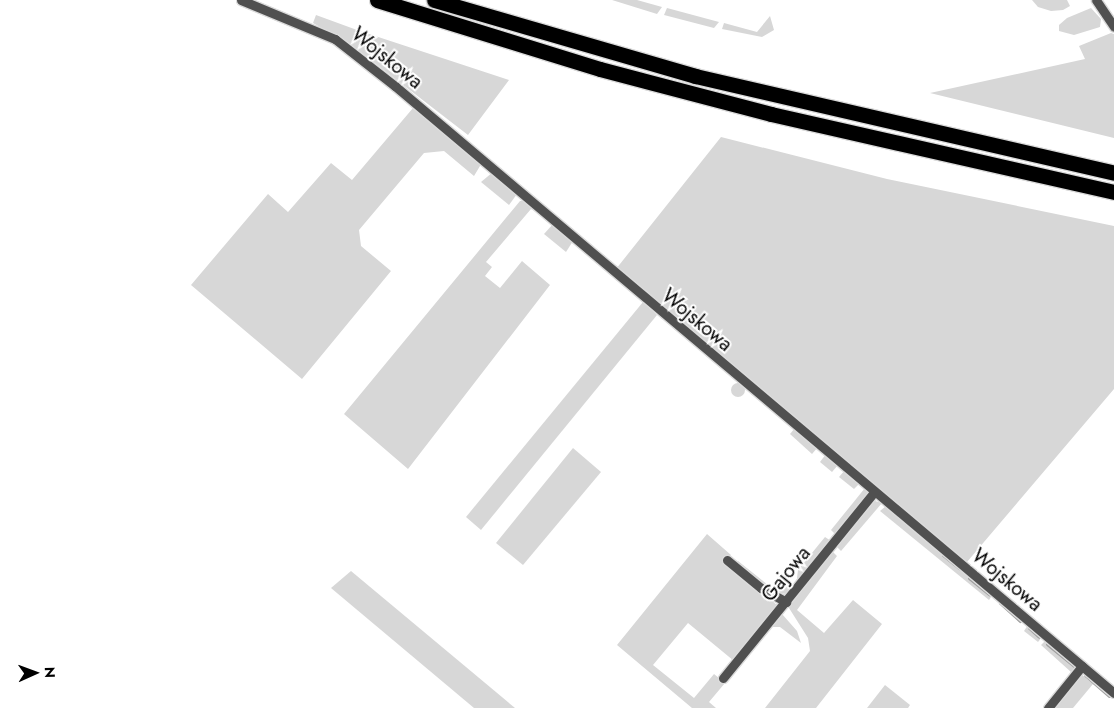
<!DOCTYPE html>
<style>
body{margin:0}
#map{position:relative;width:1114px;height:708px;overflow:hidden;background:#fff;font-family:Jost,sans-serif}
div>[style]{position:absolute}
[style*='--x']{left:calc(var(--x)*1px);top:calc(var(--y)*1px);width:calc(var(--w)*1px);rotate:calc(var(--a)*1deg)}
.green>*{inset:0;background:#d7d7d7}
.round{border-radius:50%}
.stream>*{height:3px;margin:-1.5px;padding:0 1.5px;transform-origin:1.5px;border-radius:1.5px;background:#9e9e9e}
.roads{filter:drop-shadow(1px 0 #dbdbdb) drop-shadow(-1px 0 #dbdbdb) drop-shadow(0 1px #dbdbdb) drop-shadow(0 -1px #dbdbdb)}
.street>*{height:9px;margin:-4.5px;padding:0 4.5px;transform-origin:4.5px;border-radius:4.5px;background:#505050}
.highway>*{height:15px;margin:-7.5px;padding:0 7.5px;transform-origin:7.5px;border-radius:7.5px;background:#000}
span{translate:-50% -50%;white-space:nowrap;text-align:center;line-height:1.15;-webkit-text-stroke:4px #fff;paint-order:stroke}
.street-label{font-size:20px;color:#000}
.north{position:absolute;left:10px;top:648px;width:50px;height:50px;-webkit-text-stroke:4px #fff;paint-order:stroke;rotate:88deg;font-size:14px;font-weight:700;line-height:20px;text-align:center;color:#000}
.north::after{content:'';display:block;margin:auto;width:18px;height:22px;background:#000;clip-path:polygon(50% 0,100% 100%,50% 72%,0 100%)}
</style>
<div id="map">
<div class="green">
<i style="clip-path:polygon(612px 0,637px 0,662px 7px,657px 14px)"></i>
<i style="clip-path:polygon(1032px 0,1067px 0,1070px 6px,1063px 10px,1051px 11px,1038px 7px)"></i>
<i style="clip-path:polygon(667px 8px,719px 22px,714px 28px,664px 15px)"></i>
<i style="clip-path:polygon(1091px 8px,1101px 19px,1100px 27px,1074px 35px,1059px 31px,1059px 25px,1067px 18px)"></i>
<i style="clip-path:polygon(316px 15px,357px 30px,509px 80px,468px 135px,354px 47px,313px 23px)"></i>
<i style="clip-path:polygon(770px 16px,774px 30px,762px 37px,722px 29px,724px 23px,757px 32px)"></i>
<i style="clip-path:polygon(1111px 33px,1114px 34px,1114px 138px,930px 93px,1085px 59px,1079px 46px)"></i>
<i style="clip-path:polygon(413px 108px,480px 162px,480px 166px,474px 176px,444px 151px,424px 153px,359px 230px,361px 246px,391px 271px,302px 379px,191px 285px,268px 194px,288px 212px,331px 163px,352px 180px)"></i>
<i style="clip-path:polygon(721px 137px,887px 179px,1114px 226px,1114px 389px,967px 562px,616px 269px)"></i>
<i style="clip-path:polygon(493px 172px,517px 194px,509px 205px,481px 182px)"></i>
<i style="clip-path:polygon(520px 201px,525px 201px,547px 218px,531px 209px,486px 262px,492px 267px,485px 276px,500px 288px,522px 261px,550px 285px,408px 469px,344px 414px)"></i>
<i style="clip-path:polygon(553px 224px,573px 241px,566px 252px,544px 234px)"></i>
<i style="clip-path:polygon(643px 302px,657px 315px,481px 530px,466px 517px)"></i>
<i class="round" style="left:731px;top:383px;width:14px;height:14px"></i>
<i style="clip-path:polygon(795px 428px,818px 447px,812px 454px,790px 434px)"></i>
<i style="clip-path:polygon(573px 448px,601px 472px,523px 565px,496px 543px)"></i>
<i style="clip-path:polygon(826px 454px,838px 465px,832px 472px,820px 462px)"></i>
<i style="clip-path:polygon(845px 470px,860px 483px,854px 489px,839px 477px)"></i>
<i style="clip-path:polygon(865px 488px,869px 492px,836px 535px,831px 530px)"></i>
<i style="clip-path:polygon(875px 501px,882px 503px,841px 551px,835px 545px)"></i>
<i style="clip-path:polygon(886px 506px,993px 594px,989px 600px,880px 511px)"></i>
<i style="clip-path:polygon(707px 534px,731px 555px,726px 561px,778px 606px,734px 661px,688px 623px,653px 665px,694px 698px,714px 674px,725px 683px,709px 702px,716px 708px,692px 708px,617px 645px)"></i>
<i style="clip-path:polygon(825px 537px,831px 541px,799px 579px,797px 578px,798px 570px)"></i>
<i style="clip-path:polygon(832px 551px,837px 556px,797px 610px,824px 633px,853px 600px,882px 624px,816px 708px,765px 708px,810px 651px,808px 638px,789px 608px,790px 601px)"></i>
<i style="clip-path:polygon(738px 561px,773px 589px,783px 588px,788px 582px,792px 587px,786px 594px,772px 592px,738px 566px)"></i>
<i style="clip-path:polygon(351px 571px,515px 708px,474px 708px,331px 588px)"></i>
<i style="clip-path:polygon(782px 614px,797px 631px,801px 643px,780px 627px,771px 627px)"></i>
<i style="clip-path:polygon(1028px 625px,1042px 637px,1038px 642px,1024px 631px)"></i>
<i style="clip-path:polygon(1046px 640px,1076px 667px,1043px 708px,1071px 672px,1041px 645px)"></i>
<i style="clip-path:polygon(1081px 674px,1093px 684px,1073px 708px,1052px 708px)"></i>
<i style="clip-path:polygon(885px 685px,910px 705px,908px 708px,867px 708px)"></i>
</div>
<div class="stream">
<i style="--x:943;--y:555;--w:21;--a:39"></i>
<i style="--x:969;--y:578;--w:26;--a:39"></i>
<i style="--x:1000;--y:603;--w:27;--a:42"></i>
<i style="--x:1029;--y:628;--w:13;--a:42"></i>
<i style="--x:1047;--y:644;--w:35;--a:39"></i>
<i style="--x:1085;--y:675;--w:32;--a:41"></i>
</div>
<div class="roads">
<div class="street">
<i style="--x:241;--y:0;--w:102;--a:22.5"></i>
<i style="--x:335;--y:39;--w:76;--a:38.1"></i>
<i style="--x:395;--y:86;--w:941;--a:40.17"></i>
<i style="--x:1096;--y:0;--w:32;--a:56"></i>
<i style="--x:727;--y:560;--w:44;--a:39.5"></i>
<i style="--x:761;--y:588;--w:29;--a:29"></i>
<i style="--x:723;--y:678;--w:240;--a:-50.9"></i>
<i style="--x:1048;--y:708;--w:54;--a:-51"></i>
</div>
<div class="highway">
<i style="--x:377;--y:0;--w:233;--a:17.2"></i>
<i style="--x:600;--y:69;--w:177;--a:14.7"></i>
<i style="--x:771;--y:114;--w:352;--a:12.8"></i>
<i style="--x:434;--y:0;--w:272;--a:16.2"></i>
<i style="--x:695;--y:76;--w:430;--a:13"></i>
</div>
</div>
<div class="street-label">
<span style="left:387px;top:58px;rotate:39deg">Wojskowa</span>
<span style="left:697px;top:320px;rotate:40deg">Wojskowa</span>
<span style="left:786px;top:574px;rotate:-51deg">Gajowa</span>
<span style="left:1007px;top:580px;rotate:40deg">Wojskowa</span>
</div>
<div class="north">N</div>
</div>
